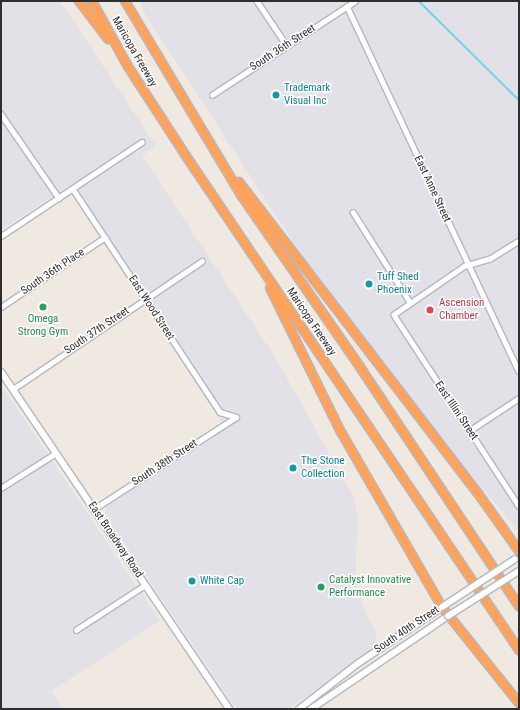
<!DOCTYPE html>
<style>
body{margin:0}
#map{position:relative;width:520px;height:710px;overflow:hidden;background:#efe9e1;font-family:"Roboto Condensed",sans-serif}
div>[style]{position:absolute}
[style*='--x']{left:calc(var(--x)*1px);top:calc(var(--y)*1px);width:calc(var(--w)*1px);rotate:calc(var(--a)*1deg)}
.industrial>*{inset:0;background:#e3e1e8}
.stream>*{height:1.5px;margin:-0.75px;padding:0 0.75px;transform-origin:0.75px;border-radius:0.75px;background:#75cff0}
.roads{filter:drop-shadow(1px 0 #b4b7c1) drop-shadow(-1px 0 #b4b7c1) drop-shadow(0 1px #b4b7c1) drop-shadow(0 -1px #b4b7c1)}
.minor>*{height:4.5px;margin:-2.25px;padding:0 2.25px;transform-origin:2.25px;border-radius:2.25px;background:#fff}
.secondary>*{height:6px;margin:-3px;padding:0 3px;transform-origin:3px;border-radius:3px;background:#fff}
.motorway>*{height:8px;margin:-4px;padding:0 4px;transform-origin:4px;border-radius:4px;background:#ffa35c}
.bridges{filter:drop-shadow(1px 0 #b4b7c1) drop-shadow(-1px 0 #b4b7c1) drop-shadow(0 1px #b4b7c1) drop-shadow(0 -1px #b4b7c1)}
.secondary-bridge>*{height:6px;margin:-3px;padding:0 3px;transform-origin:3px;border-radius:3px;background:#fff}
.dots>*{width:11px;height:11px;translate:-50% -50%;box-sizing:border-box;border:2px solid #fff;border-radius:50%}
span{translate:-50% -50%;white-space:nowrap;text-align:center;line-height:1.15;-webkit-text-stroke:3px #fff;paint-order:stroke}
.street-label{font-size:11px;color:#2e2e2e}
.culture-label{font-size:11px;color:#0d838f}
.left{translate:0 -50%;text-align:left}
.health-label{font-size:11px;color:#be3a42}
.leisure-label{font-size:11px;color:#27864d}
.frame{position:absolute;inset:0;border:2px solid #2e2e2e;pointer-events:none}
</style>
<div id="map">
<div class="industrial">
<i style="clip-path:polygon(1px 1px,60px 1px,156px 146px,142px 156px,275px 357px,354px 497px,358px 519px,355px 582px,364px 610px,376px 632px,376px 642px,371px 650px,289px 709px,236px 709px,105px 515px,106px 507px,225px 428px,67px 187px,1px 230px)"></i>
<i style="clip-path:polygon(139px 1px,519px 1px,519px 532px,349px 328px,145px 14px)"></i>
<i style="clip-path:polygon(1px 385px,160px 621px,51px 691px,63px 709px,1px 709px)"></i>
</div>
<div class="stream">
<i style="--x:419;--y:1;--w:141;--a:44.7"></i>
</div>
<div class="roads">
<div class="minor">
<i style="--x:257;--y:1;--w:54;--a:56.3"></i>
<i style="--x:347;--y:6;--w:403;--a:64.8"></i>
<i style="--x:212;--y:95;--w:171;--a:-33.3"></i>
<i style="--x:1;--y:114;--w:102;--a:55.4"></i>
<i style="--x:73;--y:189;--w:267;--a:56.6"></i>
<i style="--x:220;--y:412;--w:17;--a:17"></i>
<i style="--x:353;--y:212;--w:107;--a:57.7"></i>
<i style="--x:1;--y:236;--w:169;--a:-33.7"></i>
<i style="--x:519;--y:241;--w:34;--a:148"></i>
<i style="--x:490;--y:259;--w:26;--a:164"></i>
<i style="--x:465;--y:266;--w:86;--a:145.4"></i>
<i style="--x:394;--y:315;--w:228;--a:56.8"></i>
<i style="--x:1;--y:307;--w:125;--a:-33.9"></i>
<i style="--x:13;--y:389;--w:228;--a:-34.1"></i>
<i style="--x:469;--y:431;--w:60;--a:-33.4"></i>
<i style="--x:1;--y:488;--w:65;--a:-32.5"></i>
<i style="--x:94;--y:509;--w:169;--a:-32.9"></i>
<i style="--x:76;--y:630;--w:82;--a:-33.1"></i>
</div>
<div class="secondary">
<i style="--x:1;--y:372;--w:407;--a:55.9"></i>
<i style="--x:299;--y:709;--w:73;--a:-37.8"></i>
<i style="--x:357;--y:664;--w:102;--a:-33.8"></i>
<i style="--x:311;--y:709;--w:166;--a:-34.2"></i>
</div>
<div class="motorway">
<i style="--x:79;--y:1;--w:48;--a:52.7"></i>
<i style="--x:92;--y:1;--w:73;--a:61.3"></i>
<i style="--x:127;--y:65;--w:108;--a:57"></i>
<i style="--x:186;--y:156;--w:596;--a:56.02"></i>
<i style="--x:125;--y:1;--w:226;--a:59.1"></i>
<i style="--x:241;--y:195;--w:209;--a:55.3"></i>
<i style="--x:360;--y:367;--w:287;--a:56.4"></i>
<i style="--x:239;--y:182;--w:391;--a:52.5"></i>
<i style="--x:477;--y:492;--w:72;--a:54.6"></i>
<i style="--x:270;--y:288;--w:161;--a:63.8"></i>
<i style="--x:341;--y:432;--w:202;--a:60"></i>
<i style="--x:442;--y:607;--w:123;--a:51.3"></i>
</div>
</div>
<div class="bridges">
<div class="secondary-bridge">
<i style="--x:442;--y:607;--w:87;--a:-33.3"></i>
<i style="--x:448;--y:616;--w:84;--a:-32.4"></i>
</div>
</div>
<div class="dots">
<i style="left:276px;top:95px;background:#0f9aa8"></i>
<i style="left:369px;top:284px;background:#0f9aa8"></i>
<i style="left:43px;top:307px;background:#2e9e5b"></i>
<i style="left:430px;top:310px;background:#e0444e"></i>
<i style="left:293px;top:468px;background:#0f9aa8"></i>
<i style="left:192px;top:581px;background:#0f9aa8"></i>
<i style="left:321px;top:587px;background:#2e9e5b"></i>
</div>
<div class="street-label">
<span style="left:283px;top:48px;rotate:-33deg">South 36th Street</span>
<span style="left:134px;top:52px;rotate:60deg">Maricopa Freeway</span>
<span style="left:432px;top:189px;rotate:65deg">East Anne Street</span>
<span style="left:53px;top:272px;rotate:-34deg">South 36th Place</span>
<span style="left:151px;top:308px;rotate:57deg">East Wood Street</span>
<span style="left:311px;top:322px;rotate:56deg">Maricopa Freeway</span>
<span style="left:97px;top:331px;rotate:-34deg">South 37th Street</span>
<span style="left:456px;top:411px;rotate:56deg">East Illini Street</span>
<span style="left:165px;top:463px;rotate:-33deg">South 38th Street</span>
<span style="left:115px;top:540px;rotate:56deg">East Broadway Road</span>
<span style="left:407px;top:630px;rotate:-34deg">South 40th Street</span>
</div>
<div class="culture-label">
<span class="left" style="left:284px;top:95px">Trademark<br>Visual Inc</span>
<span class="left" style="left:377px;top:284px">Tuff Shed<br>Phoenix</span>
<span class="left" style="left:301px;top:468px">The Stone<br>Collection</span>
<span class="left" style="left:200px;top:581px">White Cap</span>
</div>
<div class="health-label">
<span class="left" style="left:439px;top:310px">Ascension<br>Chamber</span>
</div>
<div class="leisure-label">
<span style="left:43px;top:326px">Omega<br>Strong Gym</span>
<span class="left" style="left:329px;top:587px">Catalyst Innovative<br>Performance</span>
</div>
<div class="frame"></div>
</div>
